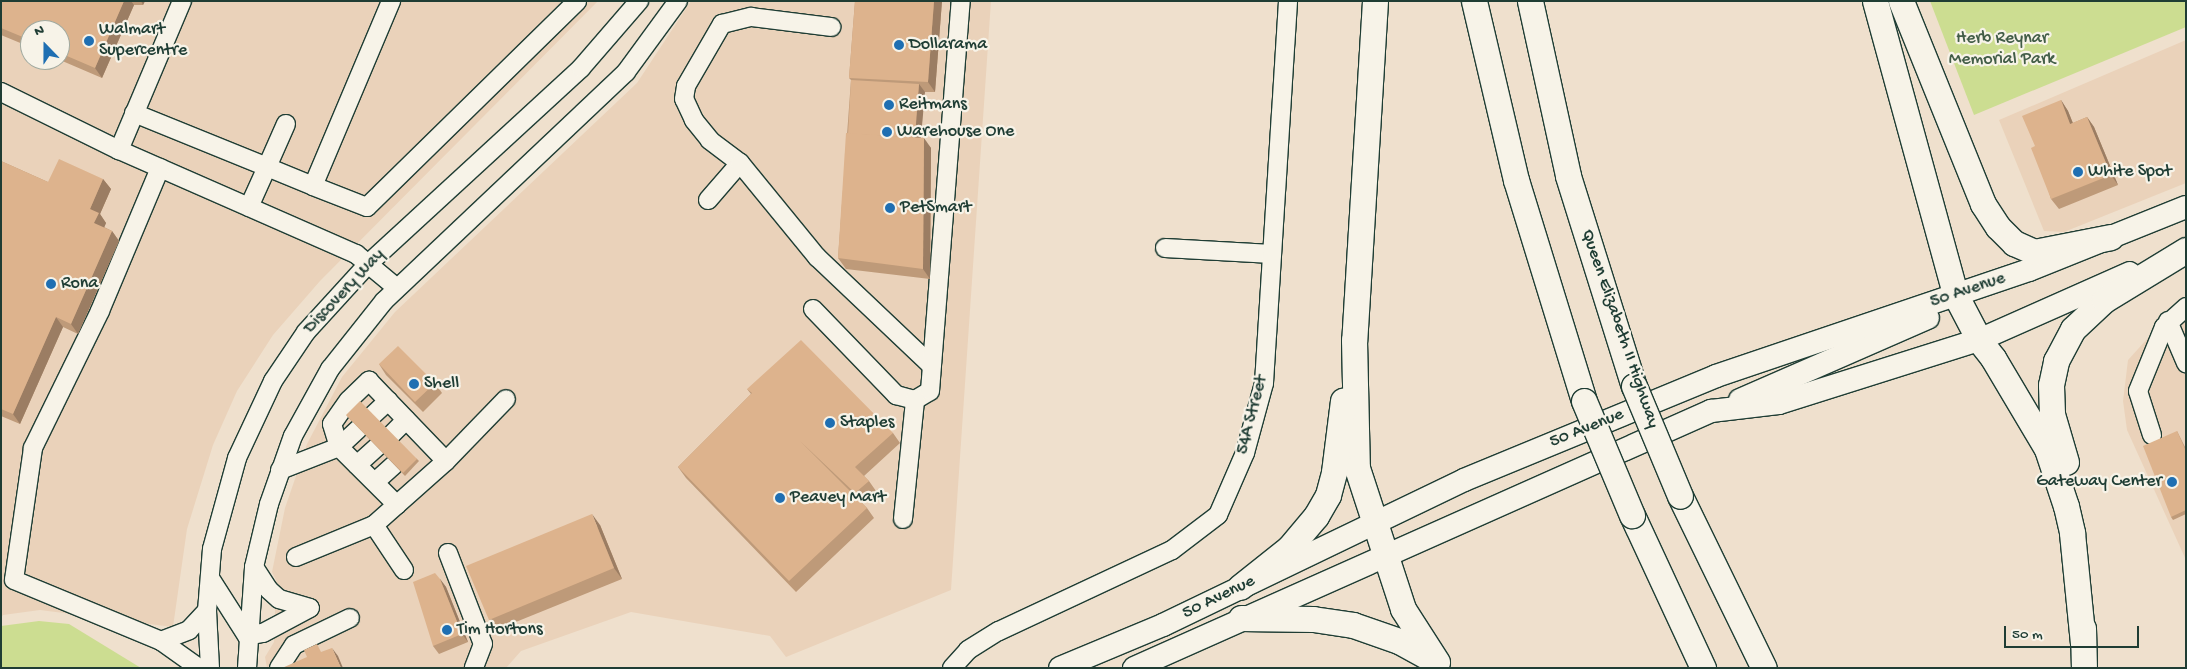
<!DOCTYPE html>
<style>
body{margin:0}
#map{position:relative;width:2187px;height:669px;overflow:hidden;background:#efe0cd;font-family:"Gochi Hand",sans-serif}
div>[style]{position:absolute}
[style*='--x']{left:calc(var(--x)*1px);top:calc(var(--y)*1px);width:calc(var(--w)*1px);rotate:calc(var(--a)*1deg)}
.built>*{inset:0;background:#ead2ba}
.green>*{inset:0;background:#ccdd91}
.roads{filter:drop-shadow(1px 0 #1f3d34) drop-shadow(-1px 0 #1f3d34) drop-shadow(0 1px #1f3d34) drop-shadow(0 -1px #1f3d34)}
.minor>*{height:18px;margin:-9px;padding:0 9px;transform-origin:9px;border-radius:9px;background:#f7f3e8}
.major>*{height:22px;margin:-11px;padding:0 11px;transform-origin:11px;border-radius:11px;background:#f7f3e8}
.highway>*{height:25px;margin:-12.5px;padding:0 12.5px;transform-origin:12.5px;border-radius:12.5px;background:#f7f3e8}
.bridges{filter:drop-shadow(1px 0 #1f3d34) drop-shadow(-1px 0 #1f3d34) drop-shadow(0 1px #1f3d34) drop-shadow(0 -1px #1f3d34)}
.highway-bridge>*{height:25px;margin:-12.5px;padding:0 12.5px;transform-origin:12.5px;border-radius:12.5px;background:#f7f3e8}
.wall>*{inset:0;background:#be9a79}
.shaded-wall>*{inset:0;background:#9b7d63}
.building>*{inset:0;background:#ddb38d}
.dots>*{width:14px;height:14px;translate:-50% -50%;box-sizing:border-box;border:2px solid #f7f3e8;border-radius:50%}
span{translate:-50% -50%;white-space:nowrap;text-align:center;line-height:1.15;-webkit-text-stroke:4.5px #f7f3e8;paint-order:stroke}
.poi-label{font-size:18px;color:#1f3d34}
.left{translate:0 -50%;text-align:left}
.right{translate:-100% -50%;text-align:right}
.park-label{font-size:18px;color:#425d47}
.street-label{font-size:18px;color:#1f3d34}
.frame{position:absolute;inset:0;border:2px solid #1f3d34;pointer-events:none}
.north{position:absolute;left:20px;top:20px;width:50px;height:50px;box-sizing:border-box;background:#f7f3e8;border:1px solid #a1aaa0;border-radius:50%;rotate:338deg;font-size:14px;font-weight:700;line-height:20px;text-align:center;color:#1f3d34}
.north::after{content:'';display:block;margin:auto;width:18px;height:22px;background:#1f6fb2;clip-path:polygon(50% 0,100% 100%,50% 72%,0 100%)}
.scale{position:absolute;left:2004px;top:626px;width:135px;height:22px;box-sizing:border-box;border:2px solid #1f3d34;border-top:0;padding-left:6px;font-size:15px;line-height:18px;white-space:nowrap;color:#1f3d34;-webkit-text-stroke:4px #f7f3e8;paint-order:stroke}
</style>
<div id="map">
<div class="built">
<i style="clip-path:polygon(evenodd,1px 1px,598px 1px,320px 281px,273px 335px,237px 391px,213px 445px,187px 529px,173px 627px,40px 610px,3px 615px,1px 618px,1px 1px,30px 30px,60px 30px,60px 60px,30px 60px,30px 30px)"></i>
<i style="clip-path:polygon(691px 1px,991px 1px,951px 590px,786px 657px,770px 636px,631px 612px,521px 651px,506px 668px,267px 668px,265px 657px,274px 642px,276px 580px,272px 572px,285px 508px,307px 444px,342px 377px,395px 312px,637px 83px)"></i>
<i style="clip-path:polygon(2186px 40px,2186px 183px,2064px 232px,2044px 231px,1999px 120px)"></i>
<i style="clip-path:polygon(2186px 296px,2186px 560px,2127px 430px,2123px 401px,2128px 360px)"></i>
</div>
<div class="green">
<i style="clip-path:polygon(1930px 1px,2186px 1px,2186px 27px,1974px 115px)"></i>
<i style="clip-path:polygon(39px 621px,69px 624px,141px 668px,1px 668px,1px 626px)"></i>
</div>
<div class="roads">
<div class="minor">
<i style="--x:182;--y:1;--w:162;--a:112.9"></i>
<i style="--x:119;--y:150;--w:259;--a:23.7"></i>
<i style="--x:356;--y:254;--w:53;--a:39.7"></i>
<i style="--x:1;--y:92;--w:131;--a:26.2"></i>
<i style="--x:134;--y:113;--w:144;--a:22.1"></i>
<i style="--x:267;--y:167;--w:47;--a:-66.2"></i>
<i style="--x:740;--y:163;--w:38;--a:-143"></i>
<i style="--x:710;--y:140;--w:26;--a:-129"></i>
<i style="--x:694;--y:120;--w:23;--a:-115"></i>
<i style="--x:684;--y:99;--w:13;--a:-81"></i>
<i style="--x:686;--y:86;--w:72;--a:-59.9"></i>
<i style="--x:722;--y:24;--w:30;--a:-14"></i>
<i style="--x:751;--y:17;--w:81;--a:7.1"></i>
<i style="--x:160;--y:168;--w:155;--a:112.8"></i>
<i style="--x:100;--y:311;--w:153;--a:116.1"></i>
<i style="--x:33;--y:448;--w:133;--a:98.2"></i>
<i style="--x:14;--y:580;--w:159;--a:22.5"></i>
<i style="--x:161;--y:641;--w:47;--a:35.4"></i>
<i style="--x:313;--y:186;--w:58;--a:21.3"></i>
<i style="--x:367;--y:207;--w:294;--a:-44.4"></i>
<i style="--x:708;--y:200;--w:49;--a:-49.1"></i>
<i style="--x:740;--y:163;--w:122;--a:50.7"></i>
<i style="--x:817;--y:257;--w:158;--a:43.5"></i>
<i style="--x:249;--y:207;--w:44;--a:-65.8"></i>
<i style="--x:267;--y:167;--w:50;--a:22.4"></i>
<i style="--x:313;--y:186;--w:201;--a:-67.1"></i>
<i style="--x:1165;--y:248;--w:107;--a:3.2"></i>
<i style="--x:813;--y:309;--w:120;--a:46"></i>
<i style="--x:896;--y:395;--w:20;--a:15"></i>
<i style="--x:915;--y:400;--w:17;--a:-31"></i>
<i style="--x:930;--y:391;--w:391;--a:-85.5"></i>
<i style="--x:2168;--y:321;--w:46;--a:66.8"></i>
<i style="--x:373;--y:415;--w:21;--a:-43"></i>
<i style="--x:392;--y:434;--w:20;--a:-45"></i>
<i style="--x:2152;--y:435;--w:46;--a:-107.7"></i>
<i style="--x:2138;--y:391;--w:69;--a:-67.9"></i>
<i style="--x:2164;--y:327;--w:30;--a:-42"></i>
<i style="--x:357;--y:465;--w:27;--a:-42"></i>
<i style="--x:280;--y:470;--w:63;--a:-21.3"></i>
<i style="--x:339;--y:447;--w:26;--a:-43"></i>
<i style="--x:375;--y:482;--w:25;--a:-42"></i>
<i style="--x:397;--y:505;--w:82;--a:-135"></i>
<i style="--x:339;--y:447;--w:24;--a:-107"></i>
<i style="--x:332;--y:424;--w:29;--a:-55"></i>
<i style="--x:349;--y:400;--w:28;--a:-44"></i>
<i style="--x:369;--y:381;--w:111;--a:46.1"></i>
<i style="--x:903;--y:519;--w:120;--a:-84.2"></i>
<i style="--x:448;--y:553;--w:97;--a:69"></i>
<i style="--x:483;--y:644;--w:26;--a:111"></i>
<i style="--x:296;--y:557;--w:84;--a:-22.3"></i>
<i style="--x:254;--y:567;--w:27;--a:57"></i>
<i style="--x:269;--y:590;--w:13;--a:42"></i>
<i style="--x:279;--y:599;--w:32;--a:16"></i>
<i style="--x:404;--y:570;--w:54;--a:-123.7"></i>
<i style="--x:374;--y:525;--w:96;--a:-41.6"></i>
<i style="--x:446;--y:461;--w:86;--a:-45.9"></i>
<i style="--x:210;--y:578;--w:69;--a:57.5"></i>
<i style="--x:247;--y:636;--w:16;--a:-11"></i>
<i style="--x:263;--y:633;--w:53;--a:-28"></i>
<i style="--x:161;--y:641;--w:30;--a:-21"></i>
<i style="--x:189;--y:630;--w:26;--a:-47"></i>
<i style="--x:210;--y:668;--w:57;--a:-93"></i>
<i style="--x:207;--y:611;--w:62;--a:-85.4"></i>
<i style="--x:212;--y:549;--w:94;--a:-74.6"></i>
<i style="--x:237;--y:458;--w:85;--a:-64.9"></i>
<i style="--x:273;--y:381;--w:59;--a:-56"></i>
<i style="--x:306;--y:332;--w:92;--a:-47.6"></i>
<i style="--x:368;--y:264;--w:289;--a:-42.6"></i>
<i style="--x:581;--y:68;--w:89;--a:-49.1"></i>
<i style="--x:247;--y:668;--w:101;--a:-86"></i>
<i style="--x:254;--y:567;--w:65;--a:-76.6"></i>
<i style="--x:269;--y:504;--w:72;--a:-70.6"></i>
<i style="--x:293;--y:436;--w:77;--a:-61.1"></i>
<i style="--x:330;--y:369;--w:87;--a:-51.5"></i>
<i style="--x:384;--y:301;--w:333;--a:-43.4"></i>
<i style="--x:626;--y:72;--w:88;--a:-53.8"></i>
<i style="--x:279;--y:668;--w:27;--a:-57"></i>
<i style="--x:294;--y:645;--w:62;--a:-25.7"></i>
<i style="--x:952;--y:668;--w:24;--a:-48"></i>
<i style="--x:968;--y:650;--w:36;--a:-32"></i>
<i style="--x:999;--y:631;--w:191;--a:-25.1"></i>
<i style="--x:1172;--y:550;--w:58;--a:-37.3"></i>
<i style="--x:1218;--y:515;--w:68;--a:-66.5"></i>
<i style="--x:1245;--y:453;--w:73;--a:-74.8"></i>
<i style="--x:1264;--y:383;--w:383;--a:-86.4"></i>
</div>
<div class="major">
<i style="--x:1740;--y:400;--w:205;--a:-23.6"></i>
<i style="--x:1060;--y:668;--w:112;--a:-22.7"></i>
<i style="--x:1163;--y:625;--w:334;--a:-25.7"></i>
<i style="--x:1464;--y:480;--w:273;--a:-22.4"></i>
<i style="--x:1716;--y:376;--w:330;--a:-18.7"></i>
<i style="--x:2029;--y:270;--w:169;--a:-21.9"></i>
<i style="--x:1134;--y:668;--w:632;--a:-24.01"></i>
<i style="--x:1711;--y:411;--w:68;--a:-6.7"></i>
<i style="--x:1779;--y:403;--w:210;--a:-17.5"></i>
<i style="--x:1979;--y:340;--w:165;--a:-23.9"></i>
</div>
<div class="highway">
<i style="--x:1375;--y:1;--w:340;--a:93.5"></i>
<i style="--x:1354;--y:340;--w:128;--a:88.7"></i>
<i style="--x:1357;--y:468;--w:148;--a:71.9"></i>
<i style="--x:1403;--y:609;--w:63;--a:57.3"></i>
<i style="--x:1474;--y:1;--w:184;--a:76.8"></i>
<i style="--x:1516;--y:180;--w:231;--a:72.9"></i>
<i style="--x:1530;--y:1;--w:179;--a:77.7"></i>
<i style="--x:1568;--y:176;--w:220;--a:72.6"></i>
<i style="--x:1875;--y:1;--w:304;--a:74.7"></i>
<i style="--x:1955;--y:294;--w:52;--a:62.4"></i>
<i style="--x:1979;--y:340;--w:23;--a:52"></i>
<i style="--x:1993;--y:358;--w:106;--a:59.3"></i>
<i style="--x:2047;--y:449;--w:60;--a:71.6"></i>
<i style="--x:2066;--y:506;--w:28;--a:77"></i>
<i style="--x:2072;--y:533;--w:111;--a:84.3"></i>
<i style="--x:1901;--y:1;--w:219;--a:68"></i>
<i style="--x:1983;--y:204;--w:27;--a:57"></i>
<i style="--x:1998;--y:227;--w:23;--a:45"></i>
<i style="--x:2014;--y:243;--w:22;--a:24"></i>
<i style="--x:2034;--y:252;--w:78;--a:-11"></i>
<i style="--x:2066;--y:462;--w:50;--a:-106.3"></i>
<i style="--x:2052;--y:414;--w:29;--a:-92"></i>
<i style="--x:2051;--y:385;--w:25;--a:-78"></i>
<i style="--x:2056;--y:361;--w:36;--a:-62"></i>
<i style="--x:2073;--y:329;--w:42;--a:-43.1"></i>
<i style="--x:2104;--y:300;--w:96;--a:-31.4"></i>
<i style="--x:1680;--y:496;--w:191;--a:64"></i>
<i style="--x:1632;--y:515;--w:169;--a:65.1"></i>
<i style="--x:1240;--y:587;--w:63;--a:-38.5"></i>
<i style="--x:1289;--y:548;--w:42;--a:-49.8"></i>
<i style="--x:1316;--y:516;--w:24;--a:-60"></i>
<i style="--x:1328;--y:495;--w:24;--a:-75"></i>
<i style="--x:1334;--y:472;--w:72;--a:-82.8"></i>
<i style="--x:1241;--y:618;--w:72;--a:0.8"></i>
<i style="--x:1313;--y:619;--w:40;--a:8.5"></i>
<i style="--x:1353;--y:625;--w:49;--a:19.2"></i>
<i style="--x:1399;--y:641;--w:39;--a:29"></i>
<i style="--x:2083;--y:628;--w:40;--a:88.6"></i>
</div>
</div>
<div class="bridges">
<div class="highway-bridge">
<i style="--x:1634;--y:386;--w:119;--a:67.3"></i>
<i style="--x:1584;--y:401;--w:124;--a:67.2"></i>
</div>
</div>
<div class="wall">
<i style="clip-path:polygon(1px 1px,145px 1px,143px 5px,134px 5px,102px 78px,60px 60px,60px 30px,30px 30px,30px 47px,1px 35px)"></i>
<i style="clip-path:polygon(855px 1px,942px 1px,935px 92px,924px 92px,921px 138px,931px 148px,930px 279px,846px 269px,838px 258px,851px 80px,849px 78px)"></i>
<i style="clip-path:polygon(2061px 100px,2068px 111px,2073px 123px,2087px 117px,2094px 127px,2118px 185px,2059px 209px,2051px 199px,2035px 146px)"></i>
<i style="clip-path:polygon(1px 161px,48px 182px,103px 179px,111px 189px,100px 214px,106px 223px,104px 227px,112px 231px,119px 241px,78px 334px,63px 327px,20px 424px,1px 416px)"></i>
<i style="clip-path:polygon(379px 364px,435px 383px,442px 393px,423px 412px,386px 375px)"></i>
<i style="clip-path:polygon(747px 389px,893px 433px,900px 443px,864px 476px,869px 481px,876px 491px,862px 503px,867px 508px,874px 518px,796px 592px,686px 478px,678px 467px,751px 394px)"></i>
<i style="clip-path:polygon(346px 415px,417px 459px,419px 461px,405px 476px)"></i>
<i style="clip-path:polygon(2177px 431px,2186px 449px,2186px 514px,2173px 520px,2171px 517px)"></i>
<i style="clip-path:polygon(600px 525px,622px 579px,496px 630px,489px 620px)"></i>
<i style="clip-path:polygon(440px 579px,446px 587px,468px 642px,439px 654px,433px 646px)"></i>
</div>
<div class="shaded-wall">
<i style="clip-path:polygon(124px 1px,131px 1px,134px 5px,102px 78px,95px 68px)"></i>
<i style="clip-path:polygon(141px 1px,145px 1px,143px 5px)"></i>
<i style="clip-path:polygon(934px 1px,942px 1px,935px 92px,928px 82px)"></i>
<i style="clip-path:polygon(919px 84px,925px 92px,920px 148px,914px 140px)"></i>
<i style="clip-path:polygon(2061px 100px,2068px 111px,2077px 134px,2070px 124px)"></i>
<i style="clip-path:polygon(2087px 117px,2094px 127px,2118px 185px,2111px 175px)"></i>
<i style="clip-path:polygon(924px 138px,931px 148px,930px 279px,923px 269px)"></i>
<i style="clip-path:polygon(103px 179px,111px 189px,100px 214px,106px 223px,102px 233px,94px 223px,90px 209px)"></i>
<i style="clip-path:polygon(112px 231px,119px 241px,78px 334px,71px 324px)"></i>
<i style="clip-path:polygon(56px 317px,63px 327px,20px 424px,13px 414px)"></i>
<i style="clip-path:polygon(592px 514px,600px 525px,622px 579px,614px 568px)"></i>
<i style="clip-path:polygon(440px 579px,446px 587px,468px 642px,462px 634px)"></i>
<i style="clip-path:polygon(332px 648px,338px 656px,343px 668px,341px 668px)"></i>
</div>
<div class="building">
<i style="clip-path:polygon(1px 1px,124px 1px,95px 68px,60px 53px,60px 30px,30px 30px,30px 40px,1px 28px)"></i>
<i style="clip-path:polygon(855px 1px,934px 1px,928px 82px,849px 78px)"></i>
<i style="clip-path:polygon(851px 80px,919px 84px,915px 137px,848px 134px)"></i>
<i style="clip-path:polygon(2061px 100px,2070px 124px,2087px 117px,2111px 175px,2051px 199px,2031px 148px,2035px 146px,2022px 116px)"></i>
<i style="clip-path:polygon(846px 133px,924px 138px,923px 269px,838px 258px)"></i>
<i style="clip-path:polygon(59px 159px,103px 179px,90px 209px,99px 213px,94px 223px,112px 231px,71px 324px,56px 317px,13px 414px,1px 409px,1px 161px,48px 182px)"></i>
<i style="clip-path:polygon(801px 340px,893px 433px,855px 467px,869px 481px,855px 493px,800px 441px,867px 508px,789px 581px,678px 467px,752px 393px,747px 389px)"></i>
<i style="clip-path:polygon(398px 346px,435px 383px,415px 402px,379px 364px)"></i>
<i style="clip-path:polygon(360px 401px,417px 459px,403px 473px,346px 415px)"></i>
<i style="clip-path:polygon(2177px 431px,2186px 451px,2186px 510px,2171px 517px,2143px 446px)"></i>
<i style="clip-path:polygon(592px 514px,614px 568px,489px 620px,466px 566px)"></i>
<i style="clip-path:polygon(435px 573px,440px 579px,462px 634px,433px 646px,413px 582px)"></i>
<i style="clip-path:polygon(317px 644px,321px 652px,332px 648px,341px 668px,282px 668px,307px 657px,304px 650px)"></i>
</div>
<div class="dots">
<i style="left:89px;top:41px;background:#1f6fb2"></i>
<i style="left:899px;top:45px;background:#1f6fb2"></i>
<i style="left:889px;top:105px;background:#1f6fb2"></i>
<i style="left:887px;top:132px;background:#1f6fb2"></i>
<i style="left:2078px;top:172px;background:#1f6fb2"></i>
<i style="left:890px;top:208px;background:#1f6fb2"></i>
<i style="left:51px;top:284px;background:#1f6fb2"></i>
<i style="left:414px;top:384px;background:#1f6fb2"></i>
<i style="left:830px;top:423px;background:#1f6fb2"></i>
<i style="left:2172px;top:482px;background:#1f6fb2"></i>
<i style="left:780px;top:498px;background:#1f6fb2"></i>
<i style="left:447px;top:630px;background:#1f6fb2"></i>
</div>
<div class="poi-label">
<span class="left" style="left:99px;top:41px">Walmart<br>Supercentre</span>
<span class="left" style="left:909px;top:45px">Dollarama</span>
<span class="left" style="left:899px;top:105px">Reitmans</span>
<span class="left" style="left:897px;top:132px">Warehouse One</span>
<span class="left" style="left:2088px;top:172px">White Spot</span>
<span class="left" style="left:900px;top:208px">PetSmart</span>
<span class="left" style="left:61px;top:284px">Rona</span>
<span class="left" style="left:424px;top:384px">Shell</span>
<span class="left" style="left:840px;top:423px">Staples</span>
<span class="right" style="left:2162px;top:482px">Gateway Center</span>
<span class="left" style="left:790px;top:498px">Peavey Mart</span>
<span class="left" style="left:457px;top:630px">Tim Hortons</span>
</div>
<div class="park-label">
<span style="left:2002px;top:50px">Herb Reynar<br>Memorial Park</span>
</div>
<div class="street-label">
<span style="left:1968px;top:291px;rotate:-19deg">50 Avenue</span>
<span style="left:345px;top:292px;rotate:-47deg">Discovery Way</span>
<span style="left:1619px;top:329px;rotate:71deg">Queen Elizabeth II Highway</span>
<span style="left:1253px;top:415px;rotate:-76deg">54A Street</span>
<span style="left:1587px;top:429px;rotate:-22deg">50 Avenue</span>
<span style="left:1219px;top:598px;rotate:-26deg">50 Avenue</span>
</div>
<div class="frame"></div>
<div class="north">N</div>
<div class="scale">50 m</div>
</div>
